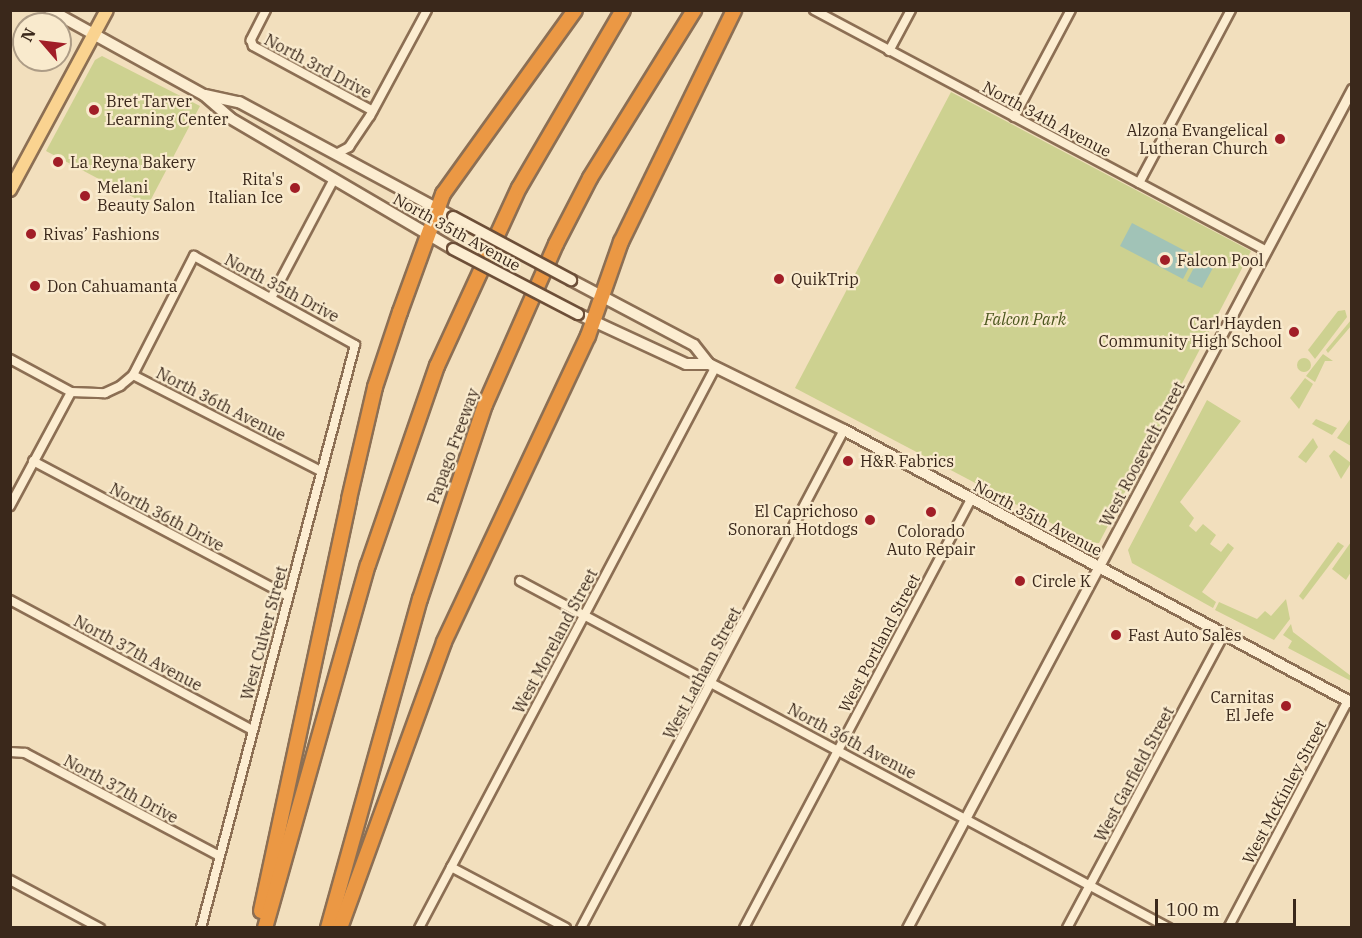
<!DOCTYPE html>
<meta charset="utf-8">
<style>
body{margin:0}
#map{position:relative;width:1362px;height:938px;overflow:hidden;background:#f2dfbd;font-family:"IBM Plex Serif",serif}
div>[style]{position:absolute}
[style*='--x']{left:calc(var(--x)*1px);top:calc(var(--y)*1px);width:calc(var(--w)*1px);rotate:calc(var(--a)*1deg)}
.green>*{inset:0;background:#cdd190}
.round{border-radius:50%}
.water>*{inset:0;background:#a1c3b7}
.roads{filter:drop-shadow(2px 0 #8c6f54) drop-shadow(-2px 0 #8c6f54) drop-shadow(0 2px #8c6f54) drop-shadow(0 -2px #8c6f54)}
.minor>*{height:8px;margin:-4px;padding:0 4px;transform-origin:4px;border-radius:4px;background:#fcedd1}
.tertiary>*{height:9px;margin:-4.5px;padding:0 4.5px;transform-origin:4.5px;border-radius:4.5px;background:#fcedd1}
.secondary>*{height:10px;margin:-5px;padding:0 5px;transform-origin:5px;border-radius:5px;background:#fcedd1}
.primary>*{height:12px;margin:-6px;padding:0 6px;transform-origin:6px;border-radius:6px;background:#fad390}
.motorway>*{height:14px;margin:-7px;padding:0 7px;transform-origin:7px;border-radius:7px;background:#eb9844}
.bridges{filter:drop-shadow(2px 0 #6d4f38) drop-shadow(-2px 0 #6d4f38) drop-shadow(0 2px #6d4f38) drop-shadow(0 -2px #6d4f38)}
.secondary-bridge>*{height:10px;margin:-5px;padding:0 5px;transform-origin:5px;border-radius:5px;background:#fcedd1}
.dots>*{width:16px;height:16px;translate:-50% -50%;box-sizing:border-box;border:3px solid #f9eacd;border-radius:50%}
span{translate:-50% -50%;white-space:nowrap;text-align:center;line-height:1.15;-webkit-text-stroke:4.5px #f9eacd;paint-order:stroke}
.street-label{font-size:16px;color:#3a281b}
.poi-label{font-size:16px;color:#3a281b}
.left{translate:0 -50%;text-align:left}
.right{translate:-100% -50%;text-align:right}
.park-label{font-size:16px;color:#4d581f;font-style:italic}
.frame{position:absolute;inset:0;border:12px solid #3a281b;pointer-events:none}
.north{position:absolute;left:12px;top:12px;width:60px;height:60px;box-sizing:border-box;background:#f9eacd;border:2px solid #ad9c86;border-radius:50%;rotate:298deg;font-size:16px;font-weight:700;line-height:24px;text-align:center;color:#3a281b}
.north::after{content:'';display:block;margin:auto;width:21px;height:27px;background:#a11e27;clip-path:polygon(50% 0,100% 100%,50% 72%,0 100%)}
.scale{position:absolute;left:1155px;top:899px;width:141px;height:27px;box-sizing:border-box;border:3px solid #3a281b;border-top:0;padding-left:8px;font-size:18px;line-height:21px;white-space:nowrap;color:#3a281b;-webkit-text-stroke:4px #f9eacd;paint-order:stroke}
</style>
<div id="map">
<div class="green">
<i style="clip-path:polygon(102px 56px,200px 106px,148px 205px,46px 151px,95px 60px)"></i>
<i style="clip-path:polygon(951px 92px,1251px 251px,1099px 543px,1089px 543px,795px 388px)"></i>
<i style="clip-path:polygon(1345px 310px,1347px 317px,1315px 359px,1308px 350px,1338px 311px)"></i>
<i style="clip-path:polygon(1351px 320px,1351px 326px,1328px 353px,1326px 350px)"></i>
<i style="clip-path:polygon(1323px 354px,1333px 361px,1325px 361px,1315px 382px,1306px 376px)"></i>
<i class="round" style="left:1297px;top:358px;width:14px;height:14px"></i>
<i style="clip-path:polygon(1305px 378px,1313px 384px,1299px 409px,1290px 398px)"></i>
<i style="clip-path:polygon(1207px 400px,1241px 421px,1180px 502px,1194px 518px,1189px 526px,1196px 532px,1203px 524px,1216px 535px,1210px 544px,1221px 552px,1228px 543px,1234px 548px,1202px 592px,1216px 602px,1213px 608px,1132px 563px,1128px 550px)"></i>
<i style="clip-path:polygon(1351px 418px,1352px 418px,1351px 446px,1337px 438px)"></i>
<i style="clip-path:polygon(1316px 419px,1337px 428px,1332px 435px,1312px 424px)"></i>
<i style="clip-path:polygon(1313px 438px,1318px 447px,1306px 463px,1298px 457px)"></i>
<i style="clip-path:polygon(1334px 450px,1351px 463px,1341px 479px,1329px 456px)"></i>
<i style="clip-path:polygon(1338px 542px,1344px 546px,1303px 600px,1299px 596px)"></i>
<i style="clip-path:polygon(1351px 542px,1351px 572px,1346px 580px,1332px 569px)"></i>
<i style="clip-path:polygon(1286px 599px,1290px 619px,1274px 640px,1215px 610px,1219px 602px,1257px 619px,1265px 611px,1271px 616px)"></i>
<i style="clip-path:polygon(1291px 624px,1293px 632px,1351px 676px,1351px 681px,1288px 648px,1292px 641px,1283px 635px)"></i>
</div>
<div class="water">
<i style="clip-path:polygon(1132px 223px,1195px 256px,1183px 279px,1120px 246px)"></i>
<i style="clip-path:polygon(1199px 258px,1214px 266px,1202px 288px,1187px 281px)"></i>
</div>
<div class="roads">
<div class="minor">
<i style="--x:266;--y:10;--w:34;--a:117"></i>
<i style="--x:251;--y:40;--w:6;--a:72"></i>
<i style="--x:253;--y:46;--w:136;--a:28.4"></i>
<i style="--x:814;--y:10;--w:513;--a:28.01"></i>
<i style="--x:889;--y:51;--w:47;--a:-61.8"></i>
<i style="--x:1014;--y:117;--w:121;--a:-62"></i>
<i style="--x:336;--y:154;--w:15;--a:-28"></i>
<i style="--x:349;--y:147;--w:37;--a:-56"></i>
<i style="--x:370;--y:116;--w:120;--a:-61.7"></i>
<i style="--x:1139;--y:183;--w:196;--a:-62"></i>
<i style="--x:271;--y:298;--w:135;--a:-62.1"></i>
<i style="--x:10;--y:359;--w:69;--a:28.4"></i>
<i style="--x:71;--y:392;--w:34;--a:2"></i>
<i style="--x:105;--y:393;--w:17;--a:-25"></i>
<i style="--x:120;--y:386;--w:17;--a:-40"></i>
<i style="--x:133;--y:375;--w:134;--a:-62.9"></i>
<i style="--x:194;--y:256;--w:184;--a:28.9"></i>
<i style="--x:355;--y:345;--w:603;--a:104.8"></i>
<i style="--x:133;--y:375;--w:211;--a:27.1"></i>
<i style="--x:33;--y:461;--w:289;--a:27.9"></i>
<i style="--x:10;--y:506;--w:129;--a:-61.8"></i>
<i style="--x:520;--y:581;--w:736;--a:28.13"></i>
<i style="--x:10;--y:600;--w:275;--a:28.2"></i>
<i style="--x:10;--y:752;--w:15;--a:4"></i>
<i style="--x:25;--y:753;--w:218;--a:27.9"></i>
<i style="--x:451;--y:867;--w:130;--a:27.9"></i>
<i style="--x:10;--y:880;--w:102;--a:28.1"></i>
<i style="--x:419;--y:928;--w:633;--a:-62.14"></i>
<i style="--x:581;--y:928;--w:563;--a:-62.16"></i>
<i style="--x:744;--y:928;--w:485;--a:-62.1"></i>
<i style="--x:1067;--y:928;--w:333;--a:-61.9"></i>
<i style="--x:1228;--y:928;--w:258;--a:-62.2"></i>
</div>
<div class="tertiary">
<i style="--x:907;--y:928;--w:950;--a:-62.06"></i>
</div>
<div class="secondary">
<i style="--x:50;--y:10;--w:176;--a:28.9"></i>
<i style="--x:204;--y:95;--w:35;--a:41"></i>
<i style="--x:230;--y:118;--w:259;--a:30.4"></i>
<i style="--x:205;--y:95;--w:35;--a:12"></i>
<i style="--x:239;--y:102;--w:243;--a:28.3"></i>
<i style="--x:571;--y:280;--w:139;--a:27.9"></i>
<i style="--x:694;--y:345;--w:24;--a:52"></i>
<i style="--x:709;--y:364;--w:150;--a:26.1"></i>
<i style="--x:844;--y:430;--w:577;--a:28.25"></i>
<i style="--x:578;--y:314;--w:119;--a:24.8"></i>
<i style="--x:686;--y:364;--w:23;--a:0"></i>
</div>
<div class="primary">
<i style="--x:10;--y:190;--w:204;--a:-61.7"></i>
</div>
<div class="motorway">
<i style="--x:261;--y:911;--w:421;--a:-77.9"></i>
<i style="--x:349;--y:499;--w:115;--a:-76.9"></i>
<i style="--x:375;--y:387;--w:79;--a:-71.6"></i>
<i style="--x:400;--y:312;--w:126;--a:-70"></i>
<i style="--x:443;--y:194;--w:226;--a:-54.3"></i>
<i style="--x:265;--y:928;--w:377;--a:-74.2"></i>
<i style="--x:368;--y:565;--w:211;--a:-70.9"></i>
<i style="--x:437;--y:366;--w:196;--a:-65.3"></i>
<i style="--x:519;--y:188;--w:206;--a:-59.7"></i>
<i style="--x:328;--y:928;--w:342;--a:-74.4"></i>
<i style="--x:420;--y:599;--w:205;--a:-71.5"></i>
<i style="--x:485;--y:405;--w:176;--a:-66.2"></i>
<i style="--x:556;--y:244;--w:74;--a:-62.7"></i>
<i style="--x:590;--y:178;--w:198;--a:-58.2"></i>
<i style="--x:340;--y:928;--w:304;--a:-70"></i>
<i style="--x:444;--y:642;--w:338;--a:-64.8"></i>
<i style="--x:588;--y:336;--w:100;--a:-70.7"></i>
<i style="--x:621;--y:242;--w:258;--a:-64"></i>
</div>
</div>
<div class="bridges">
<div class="secondary-bridge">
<i style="--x:453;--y:217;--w:134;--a:28.1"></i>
<i style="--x:453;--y:249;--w:141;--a:27.5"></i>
</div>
</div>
<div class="dots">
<i style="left:94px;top:110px;background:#a11e27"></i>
<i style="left:1280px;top:139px;background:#a11e27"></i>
<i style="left:58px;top:162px;background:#a11e27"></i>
<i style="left:295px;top:188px;background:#a11e27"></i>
<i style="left:85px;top:196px;background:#a11e27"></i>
<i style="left:31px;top:234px;background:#a11e27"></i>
<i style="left:1165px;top:260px;background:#a11e27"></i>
<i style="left:779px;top:279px;background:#a11e27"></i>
<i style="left:35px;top:286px;background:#a11e27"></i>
<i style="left:1294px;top:332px;background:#a11e27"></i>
<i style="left:848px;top:461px;background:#a11e27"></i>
<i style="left:931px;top:512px;background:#a11e27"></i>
<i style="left:870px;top:520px;background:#a11e27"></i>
<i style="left:1020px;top:581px;background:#a11e27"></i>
<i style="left:1116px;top:635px;background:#a11e27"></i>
<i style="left:1286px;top:706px;background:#a11e27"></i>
</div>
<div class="street-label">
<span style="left:318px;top:66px;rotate:28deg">North 3rd Drive</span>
<span style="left:1047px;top:119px;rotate:28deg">North 34th Avenue</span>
<span style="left:457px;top:232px;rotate:29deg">North 35th Avenue</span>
<span style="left:282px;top:288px;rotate:28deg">North 35th Drive</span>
<span style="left:221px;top:404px;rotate:27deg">North 36th Avenue</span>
<span style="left:453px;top:446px;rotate:-70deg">Papago Freeway</span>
<span style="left:1142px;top:454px;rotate:-62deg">West Roosevelt Street</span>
<span style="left:167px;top:517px;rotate:28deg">North 36th Drive</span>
<span style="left:1038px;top:518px;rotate:28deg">North 35th Avenue</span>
<span style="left:264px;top:633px;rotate:-75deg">West Culver Street</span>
<span style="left:555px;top:641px;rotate:-62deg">West Moreland Street</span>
<span style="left:879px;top:643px;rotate:-62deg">West Portland Street</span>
<span style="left:138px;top:653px;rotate:28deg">North 37th Avenue</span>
<span style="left:702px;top:673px;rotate:-62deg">West Latham Street</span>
<span style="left:852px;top:741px;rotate:28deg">North 36th Avenue</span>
<span style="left:1134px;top:774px;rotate:-62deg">West Garfield Street</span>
<span style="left:121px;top:789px;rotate:28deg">North 37th Drive</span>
<span style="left:1284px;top:792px;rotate:-62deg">West McKinley Street</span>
</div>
<div class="poi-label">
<span class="left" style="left:106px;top:110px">Bret Tarver<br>Learning Center</span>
<span class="right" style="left:1268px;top:139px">Alzona Evangelical<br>Lutheran Church</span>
<span class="left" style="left:70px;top:162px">La Reyna Bakery</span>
<span class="right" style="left:283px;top:188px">Rita's<br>Italian Ice</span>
<span class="left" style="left:97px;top:196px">Melani<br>Beauty Salon</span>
<span class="left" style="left:43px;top:234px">Rivas’ Fashions</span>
<span class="left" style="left:1177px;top:260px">Falcon Pool</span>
<span class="left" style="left:791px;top:279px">QuikTrip</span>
<span class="left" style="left:47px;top:286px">Don Cahuamanta</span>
<span class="right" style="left:1282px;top:332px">Carl Hayden<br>Community High School</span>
<span class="left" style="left:860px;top:461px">H&amp;R Fabrics</span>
<span class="right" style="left:858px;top:520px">El Caprichoso<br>Sonoran Hotdogs</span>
<span style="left:931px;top:540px">Colorado<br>Auto Repair</span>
<span class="left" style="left:1032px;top:581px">Circle K</span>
<span class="left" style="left:1128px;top:635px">Fast Auto Sales</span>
<span class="right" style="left:1274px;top:706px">Carnitas<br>El Jefe</span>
</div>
<div class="park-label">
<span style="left:1025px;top:319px">Falcon Park</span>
</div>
<div class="frame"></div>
<div class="north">N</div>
<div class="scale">100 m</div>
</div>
